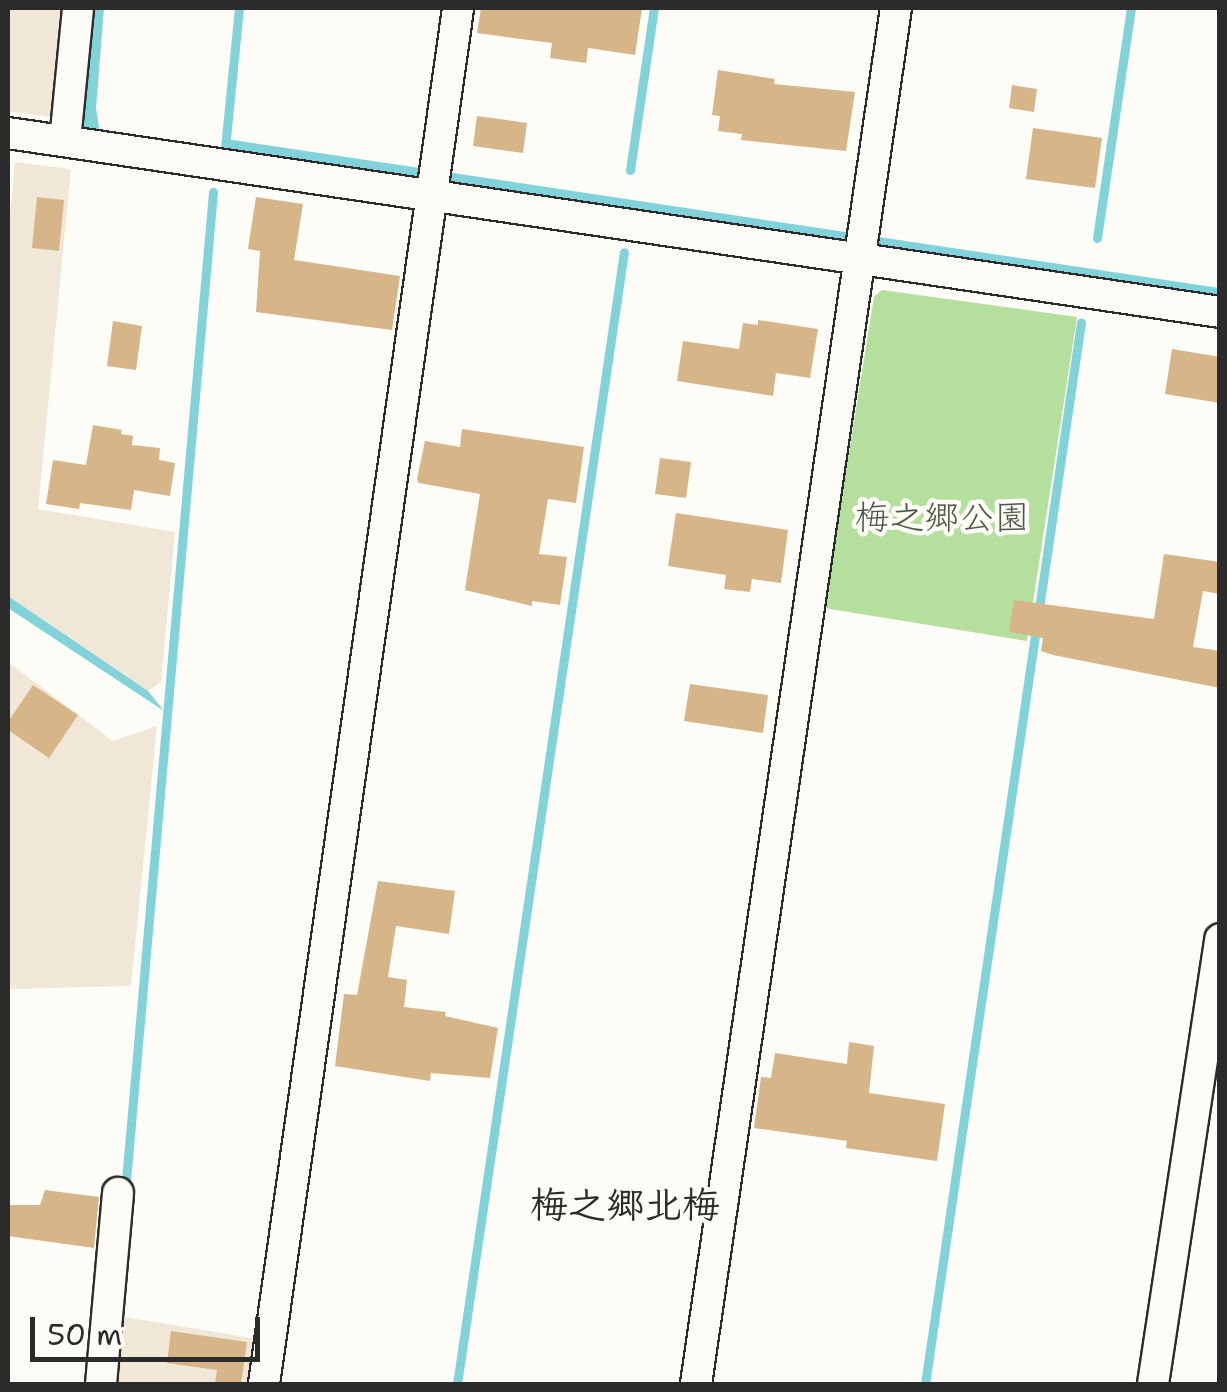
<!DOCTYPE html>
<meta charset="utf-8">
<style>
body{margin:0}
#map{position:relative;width:1227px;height:1392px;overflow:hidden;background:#fdfcf7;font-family:"Shantell Sans","Klee One",sans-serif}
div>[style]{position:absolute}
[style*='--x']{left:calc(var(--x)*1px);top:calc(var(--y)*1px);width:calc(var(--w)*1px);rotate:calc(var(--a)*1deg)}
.built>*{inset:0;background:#f1e7d6}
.green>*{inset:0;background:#b4df9d}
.water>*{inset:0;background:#82d3d9}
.stream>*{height:9px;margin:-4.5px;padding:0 4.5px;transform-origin:4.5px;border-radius:4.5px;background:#82d3d9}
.building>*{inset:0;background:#d6b589}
.roads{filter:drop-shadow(2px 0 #2b2b2b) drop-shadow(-2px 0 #2b2b2b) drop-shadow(0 2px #2b2b2b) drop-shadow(0 -2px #2b2b2b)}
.street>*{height:30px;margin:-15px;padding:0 15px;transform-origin:15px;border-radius:15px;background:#fdfcf7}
span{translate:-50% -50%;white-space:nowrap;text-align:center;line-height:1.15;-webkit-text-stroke:9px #fdfcf7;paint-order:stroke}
.park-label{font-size:35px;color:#4d5848}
.neighbourhood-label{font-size:38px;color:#2b2b2b;font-weight:700}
.frame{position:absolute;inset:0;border:10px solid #2b2b2b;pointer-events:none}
.scale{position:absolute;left:30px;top:1317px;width:230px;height:45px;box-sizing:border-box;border:5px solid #2b2b2b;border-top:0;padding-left:12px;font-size:30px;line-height:35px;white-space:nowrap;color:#2b2b2b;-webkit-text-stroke:8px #fdfcf7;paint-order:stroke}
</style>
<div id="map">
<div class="built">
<i style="clip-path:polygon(8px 8px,66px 8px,56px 118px,8px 111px)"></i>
<i style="clip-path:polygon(15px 162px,71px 169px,38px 509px,175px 532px,161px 682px,148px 691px,8px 596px,8px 239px)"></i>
<i style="clip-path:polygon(8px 662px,113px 741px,157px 726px,131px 986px,8px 989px)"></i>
<i style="clip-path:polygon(119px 1316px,257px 1339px,250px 1384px,113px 1384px)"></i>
</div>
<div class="green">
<i style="clip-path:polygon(882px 290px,1077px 317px,1027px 641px,824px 608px,874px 297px)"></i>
</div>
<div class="water">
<i style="clip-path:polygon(94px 8px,104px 8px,96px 108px,100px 134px,83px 130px)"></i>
<i style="clip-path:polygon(226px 139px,1219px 288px,1219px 297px,225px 148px)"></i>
<i style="clip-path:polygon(8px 596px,148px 691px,164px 711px,8px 608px)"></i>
</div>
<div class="stream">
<i style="--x:225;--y:148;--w:141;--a:-84.3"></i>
<i style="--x:630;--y:170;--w:164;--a:-81.6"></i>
<i style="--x:1097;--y:238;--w:232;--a:-81.6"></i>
<i style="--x:125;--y:1192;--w:1004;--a:-84.97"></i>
<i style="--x:457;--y:1384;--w:1144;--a:-81.61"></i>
<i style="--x:925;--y:1384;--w:1073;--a:-81.64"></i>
</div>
<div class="building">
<i style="clip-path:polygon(481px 8px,642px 8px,635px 55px,588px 48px,586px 63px,550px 58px,552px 43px,477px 33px)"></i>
<i style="clip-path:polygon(718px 70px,775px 79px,774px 84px,855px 92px,846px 151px,741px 140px,742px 134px,718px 131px,720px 116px,712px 115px)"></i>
<i style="clip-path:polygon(1012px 85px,1037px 89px,1034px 112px,1009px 108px)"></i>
<i style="clip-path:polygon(477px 116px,527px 123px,523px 153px,473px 146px)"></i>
<i style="clip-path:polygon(1033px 128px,1102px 138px,1095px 188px,1026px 179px)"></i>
<i style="clip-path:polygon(37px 197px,64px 200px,59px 251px,32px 248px)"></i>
<i style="clip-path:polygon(256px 197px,303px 204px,294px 260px,400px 276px,392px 330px,256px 312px,260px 251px,248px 249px)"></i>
<i style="clip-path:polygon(758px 320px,818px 329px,810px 378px,776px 373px,773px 396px,677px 381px,683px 341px,739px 349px,743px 323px,758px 325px)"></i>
<i style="clip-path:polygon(113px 321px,142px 326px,136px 370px,107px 366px)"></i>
<i style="clip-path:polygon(1172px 349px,1220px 357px,1220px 403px,1165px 394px)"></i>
<i style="clip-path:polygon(93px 425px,122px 430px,121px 434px,133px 436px,132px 445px,160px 448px,159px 460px,175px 463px,170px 496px,134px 490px,131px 510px,80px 503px,79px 509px,46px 504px,53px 460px,86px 465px)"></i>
<i style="clip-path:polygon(462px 429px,584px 447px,576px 503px,548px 499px,539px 554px,567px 557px,560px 605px,532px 601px,532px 606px,465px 590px,480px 494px,419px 483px,417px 479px,425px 441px,460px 447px)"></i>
<i style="clip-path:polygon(660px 458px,691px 462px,686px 498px,655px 494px)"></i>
<i style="clip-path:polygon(676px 513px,788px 530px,781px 583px,752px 579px,750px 592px,724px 589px,726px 575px,668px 566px)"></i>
<i style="clip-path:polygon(1164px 554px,1220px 562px,1220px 594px,1203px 591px,1193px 647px,1220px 651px,1220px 688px,1053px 655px,1041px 651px,1043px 638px,1009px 632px,1014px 600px,1154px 619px)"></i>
<i style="clip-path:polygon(690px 684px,768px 695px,763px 733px,684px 721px)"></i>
<i style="clip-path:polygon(33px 685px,78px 715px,49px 758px,8px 730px,8px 722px)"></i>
<i style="clip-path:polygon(378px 881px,455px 891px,449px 934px,396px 926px,388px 977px,407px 980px,404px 1007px,446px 1012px,445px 1016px,498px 1028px,490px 1078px,431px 1073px,430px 1081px,335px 1066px,344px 994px,357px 995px)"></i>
<i style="clip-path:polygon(849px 1042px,874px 1046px,869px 1093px,945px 1104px,937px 1161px,846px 1148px,847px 1141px,754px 1128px,761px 1077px,771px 1078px,775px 1053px,847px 1064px)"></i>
<i style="clip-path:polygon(45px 1190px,99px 1197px,94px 1248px,8px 1236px,8px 1205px,40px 1205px)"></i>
<i style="clip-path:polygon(171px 1331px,247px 1342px,241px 1384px,215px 1384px,217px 1370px,167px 1363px)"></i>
</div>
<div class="roads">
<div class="street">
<i style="--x:8;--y:133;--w:1225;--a:8.4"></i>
<i style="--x:65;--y:141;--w:134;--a:-84.4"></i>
<i style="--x:101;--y:1384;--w:192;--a:-84.9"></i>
<i style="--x:264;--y:1384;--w:1390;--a:-81.97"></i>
<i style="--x:696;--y:1384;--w:1390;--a:-81.73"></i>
<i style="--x:1153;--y:1384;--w:450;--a:-81.4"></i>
</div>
</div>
<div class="park-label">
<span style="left:942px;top:517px">梅之郷公園</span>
</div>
<div class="neighbourhood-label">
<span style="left:625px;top:1205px">梅之郷北梅</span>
</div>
<div class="frame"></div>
<div class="scale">50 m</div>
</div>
